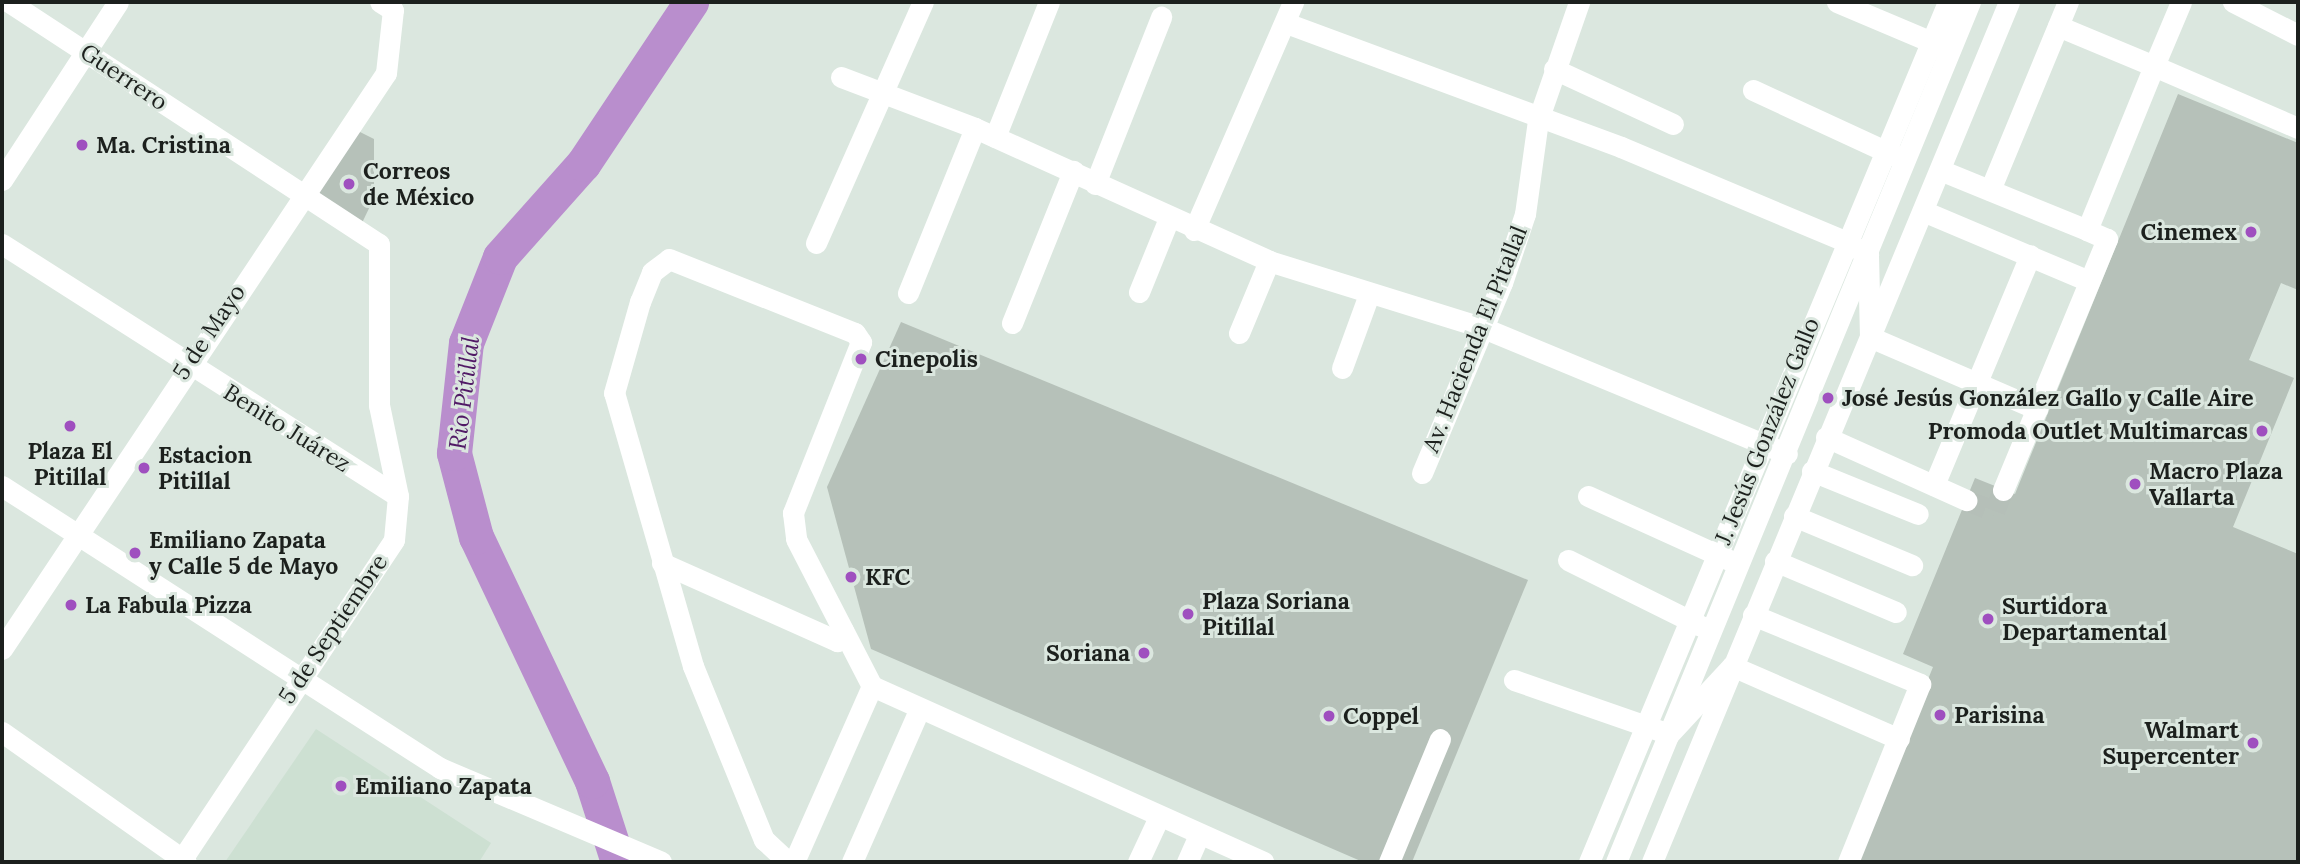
<!DOCTYPE html>
<meta charset="utf-8">
<style>
body{margin:0}
#map{position:relative;width:2300px;height:864px;overflow:hidden;background:#dbe7df;font-family:Lora,serif}
div>[style]{position:absolute}
[style*='--x']{left:calc(var(--x)*1px);top:calc(var(--y)*1px);width:calc(var(--w)*1px);rotate:calc(var(--a)*1deg)}
.built>*{inset:0;background:#cde0d2}
.river>*{height:35px;margin:-17.5px;padding:0 17.5px;transform-origin:17.5px;border-radius:17.5px;background:#b98ecd}
.building>*{inset:0;background:#b6c1b9}
.minor-tunnel>*{height:21px;margin-top:-10.5px;transform-origin:0;background:repeating-linear-gradient(90deg,#b5bfb8 0 21px,transparent 0 31px)}
.minor>*{height:21px;margin:-10.5px;padding:0 10.5px;transform-origin:10.5px;border-radius:10.5px;background:#fff}
.dots>*{width:19px;height:19px;translate:-50% -50%;box-sizing:border-box;border:4px solid #dbe7df;border-radius:50%}
span{translate:-50% -50%;white-space:nowrap;text-align:center;line-height:1.15;-webkit-text-stroke:6px #dbe7df;paint-order:stroke}
.street-label{font-size:23px;color:#1c201d}
.poi-label{font-size:23px;color:#1c201d;font-weight:700}
.left{translate:0 -50%;text-align:left}
.right{translate:-100% -50%;text-align:right}
.water-label{font-size:24px;color:#511a66;font-style:italic}
.frame{position:absolute;inset:0;border:4px solid #1c201d;pointer-events:none}
</style>
<div id="map">
<div class="built">
<i style="clip-path:polygon(316px 729px,491px 843px,479px 862px,225px 862px)"></i>
</div>
<div class="river">
<i style="--x:618;--y:862;--w:85;--a:-107.8"></i>
<i style="--x:592;--y:781;--w:270;--a:-115.4"></i>
<i style="--x:476;--y:537;--w:87;--a:-104.7"></i>
<i style="--x:454;--y:453;--w:111;--a:-83.8"></i>
<i style="--x:466;--y:343;--w:92;--a:-68.4"></i>
<i style="--x:500;--y:257;--w:125;--a:-48.3"></i>
<i style="--x:583;--y:164;--w:195;--a:-56.3"></i>
</div>
<div class="building">
<i style="clip-path:polygon(2178px 94px,2298px 143px,2298px 290px,2281px 283px,2249px 360px,2294px 378px,2233px 527px,2298px 554px,2298px 862px,1854px 862px,1933px 667px,1903px 654px,1975px 478px,2015px 494px)"></i>
<i style="clip-path:polygon(358px 131px,374px 139px,374px 198px,361px 225px,317px 195px)"></i>
<i style="clip-path:polygon(901px 322px,1528px 580px,1412px 862px,1363px 862px,871px 649px,827px 487px)"></i>
</div>
<div class="minor-tunnel">
<i style="--x:1966;--y:500;--w:31;--a:21"></i>
<i style="--x:1995;--y:511;--w:22;--a:-69"></i>
</div>
<div class="minor">
<i style="--x:9;--y:2;--w:442;--a:33.2"></i>
<i style="--x:379;--y:244;--w:161;--a:90"></i>
<i style="--x:379;--y:405;--w:93;--a:78.2"></i>
<i style="--x:398;--y:496;--w:44;--a:95.2"></i>
<i style="--x:394;--y:540;--w:387;--a:123.6"></i>
<i style="--x:1837;--y:2;--w:113;--a:22.9"></i>
<i style="--x:2233;--y:2;--w:73;--a:26.9"></i>
<i style="--x:1286;--y:23;--w:357;--a:20.3"></i>
<i style="--x:1621;--y:147;--w:243;--a:22.8"></i>
<i style="--x:1845;--y:241;--w:27;--a:31"></i>
<i style="--x:1868;--y:255;--w:82;--a:88.6"></i>
<i style="--x:1870;--y:337;--w:182;--a:23.3"></i>
<i style="--x:2058;--y:26;--w:104;--a:22.6"></i>
<i style="--x:2154;--y:66;--w:69;--a:-67.1"></i>
<i style="--x:1554;--y:69;--w:131;--a:24.8"></i>
<i style="--x:841;--y:77;--w:143;--a:20.8"></i>
<i style="--x:975;--y:128;--w:323;--a:24.3"></i>
<i style="--x:1269;--y:261;--w:222;--a:17.3"></i>
<i style="--x:1481;--y:327;--w:331;--a:22.5"></i>
<i style="--x:1753;--y:90;--w:157;--a:24.8"></i>
<i style="--x:995;--y:137;--w:145;--a:-68.2"></i>
<i style="--x:1940;--y:170;--w:159;--a:22.2"></i>
<i style="--x:2;--y:180;--w:212;--a:-56.9"></i>
<i style="--x:1095;--y:184;--w:180;--a:-68.4"></i>
<i style="--x:1990;--y:190;--w:204;--a:-67.5"></i>
<i style="--x:1923;--y:211;--w:180;--a:22.9"></i>
<i style="--x:1194;--y:230;--w:249;--a:-66.5"></i>
<i style="--x:816;--y:243;--w:264;--a:-66.1"></i>
<i style="--x:2;--y:244;--w:469;--a:32.5"></i>
<i style="--x:1139;--y:292;--w:80;--a:-67.9"></i>
<i style="--x:908;--y:293;--w:178;--a:-67.9"></i>
<i style="--x:1012;--y:323;--w:164;--a:-68.1"></i>
<i style="--x:1239;--y:333;--w:78;--a:-67.4"></i>
<i style="--x:1342;--y:368;--w:76;--a:-69.9"></i>
<i style="--x:1826;--y:437;--w:154;--a:24.2"></i>
<i style="--x:1812;--y:471;--w:114;--a:22.1"></i>
<i style="--x:1422;--y:473;--w:206;--a:-67.2"></i>
<i style="--x:1502;--y:283;--w:73;--a:-71.6"></i>
<i style="--x:1525;--y:214;--w:95;--a:-82.1"></i>
<i style="--x:1538;--y:120;--w:125;--a:-70.8"></i>
<i style="--x:1934;--y:485;--w:249;--a:-67.3"></i>
<i style="--x:2;--y:486;--w:521;--a:32.77"></i>
<i style="--x:440;--y:768;--w:240;--a:23"></i>
<i style="--x:2003;--y:490;--w:272;--a:-67.5"></i>
<i style="--x:2107;--y:239;--w:22;--a:-156"></i>
<i style="--x:2087;--y:230;--w:177;--a:-67.8"></i>
<i style="--x:2154;--y:66;--w:157;--a:23.3"></i>
<i style="--x:1588;--y:496;--w:155;--a:24.4"></i>
<i style="--x:1794;--y:516;--w:128;--a:22.6"></i>
<i style="--x:1568;--y:560;--w:148;--a:26.4"></i>
<i style="--x:1775;--y:561;--w:131;--a:22.9"></i>
<i style="--x:662;--y:563;--w:192;--a:24"></i>
<i style="--x:837;--y:641;--w:12;--a:-59"></i>
<i style="--x:1753;--y:615;--w:181;--a:22.4"></i>
<i style="--x:1920;--y:684;--w:192;--a:112"></i>
<i style="--x:2;--y:649;--w:692;--a:-56.31"></i>
<i style="--x:386;--y:73;--w:63;--a:-83.7"></i>
<i style="--x:393;--y:10;--w:15;--a:-148"></i>
<i style="--x:1514;--y:680;--w:164;--a:19.2"></i>
<i style="--x:1669;--y:734;--w:93;--a:-47.2"></i>
<i style="--x:1732;--y:666;--w:182;--a:23.6"></i>
<i style="--x:2;--y:732;--w:225;--a:35.2"></i>
<i style="--x:788;--y:862;--w:33;--a:-137"></i>
<i style="--x:764;--y:840;--w:188;--a:-112.2"></i>
<i style="--x:693;--y:666;--w:284;--a:-106.1"></i>
<i style="--x:614;--y:393;--w:95;--a:-74.1"></i>
<i style="--x:640;--y:302;--w:32;--a:-68"></i>
<i style="--x:652;--y:272;--w:21;--a:-37"></i>
<i style="--x:669;--y:259;--w:200;--a:21.7"></i>
<i style="--x:855;--y:333;--w:11;--a:56"></i>
<i style="--x:861;--y:342;--w:184;--a:111.7"></i>
<i style="--x:793;--y:513;--w:26;--a:83"></i>
<i style="--x:796;--y:539;--w:165;--a:62.7"></i>
<i style="--x:872;--y:686;--w:429;--a:24.2"></i>
<i style="--x:794;--y:862;--w:193;--a:-66.1"></i>
<i style="--x:852;--y:862;--w:166;--a:-66.2"></i>
<i style="--x:1138;--y:862;--w:50;--a:-65"></i>
<i style="--x:1187;--y:862;--w:30;--a:-66"></i>
<i style="--x:1389;--y:862;--w:133;--a:-67.5"></i>
<i style="--x:1589;--y:862;--w:932;--a:-67.34"></i>
<i style="--x:1616;--y:862;--w:930;--a:-67.63"></i>
<i style="--x:1652;--y:862;--w:931;--a:-67.46"></i>
</div>
<div class="dots">
<i style="left:82px;top:145px;background:#9f4fbf"></i>
<i style="left:349px;top:184px;background:#9f4fbf"></i>
<i style="left:2251px;top:232px;background:#9f4fbf"></i>
<i style="left:861px;top:359px;background:#9f4fbf"></i>
<i style="left:1828px;top:398px;background:#9f4fbf"></i>
<i style="left:70px;top:426px;background:#9f4fbf"></i>
<i style="left:2262px;top:431px;background:#9f4fbf"></i>
<i style="left:144px;top:468px;background:#9f4fbf"></i>
<i style="left:2135px;top:484px;background:#9f4fbf"></i>
<i style="left:135px;top:553px;background:#9f4fbf"></i>
<i style="left:851px;top:577px;background:#9f4fbf"></i>
<i style="left:71px;top:605px;background:#9f4fbf"></i>
<i style="left:1188px;top:614px;background:#9f4fbf"></i>
<i style="left:1988px;top:619px;background:#9f4fbf"></i>
<i style="left:1144px;top:653px;background:#9f4fbf"></i>
<i style="left:1940px;top:715px;background:#9f4fbf"></i>
<i style="left:1329px;top:716px;background:#9f4fbf"></i>
<i style="left:2253px;top:743px;background:#9f4fbf"></i>
<i style="left:341px;top:786px;background:#9f4fbf"></i>
</div>
<div class="street-label">
<span style="left:124px;top:77px;rotate:34deg">Guerrero</span>
<span style="left:209px;top:332px;rotate:-56deg">5 de Mayo</span>
<span style="left:1475px;top:339px;rotate:-68deg">Av. Hacienda El Pitallal</span>
<span style="left:287px;top:428px;rotate:32deg">Benito Juárez</span>
<span style="left:1767px;top:431px;rotate:-68deg">J. Jesús González Gallo</span>
<span style="left:333px;top:629px;rotate:-56deg">5 de Septiembre</span>
</div>
<div class="poi-label">
<span class="left" style="left:96px;top:145px">Ma. Cristina</span>
<span class="left" style="left:363px;top:184px">Correos<br>de México</span>
<span class="right" style="left:2237px;top:232px">Cinemex</span>
<span class="left" style="left:875px;top:359px">Cinepolis</span>
<span class="left" style="left:1842px;top:398px">José Jesús González Gallo y Calle Aire</span>
<span class="right" style="left:2248px;top:431px">Promoda Outlet Multimarcas</span>
<span style="left:70px;top:464px">Plaza El<br>Pitillal</span>
<span class="left" style="left:158px;top:468px">Estacion<br>Pitillal</span>
<span class="left" style="left:2149px;top:484px">Macro Plaza<br>Vallarta</span>
<span class="left" style="left:149px;top:553px">Emiliano Zapata<br>y Calle 5 de Mayo</span>
<span class="left" style="left:865px;top:577px">KFC</span>
<span class="left" style="left:1202px;top:614px">Plaza Soriana<br>Pitillal</span>
<span class="left" style="left:85px;top:605px">La Fabula Pizza</span>
<span class="left" style="left:2002px;top:619px">Surtidora<br>Departamental</span>
<span class="right" style="left:1130px;top:653px">Soriana</span>
<span class="left" style="left:1954px;top:715px">Parisina</span>
<span class="left" style="left:1343px;top:716px">Coppel</span>
<span class="right" style="left:2239px;top:743px">Walmart<br>Supercenter</span>
<span class="left" style="left:355px;top:786px">Emiliano Zapata</span>
</div>
<div class="water-label">
<span style="left:464px;top:393px;rotate:-83deg">Rio Pitillal</span>
</div>
<div class="frame"></div>
</div>
